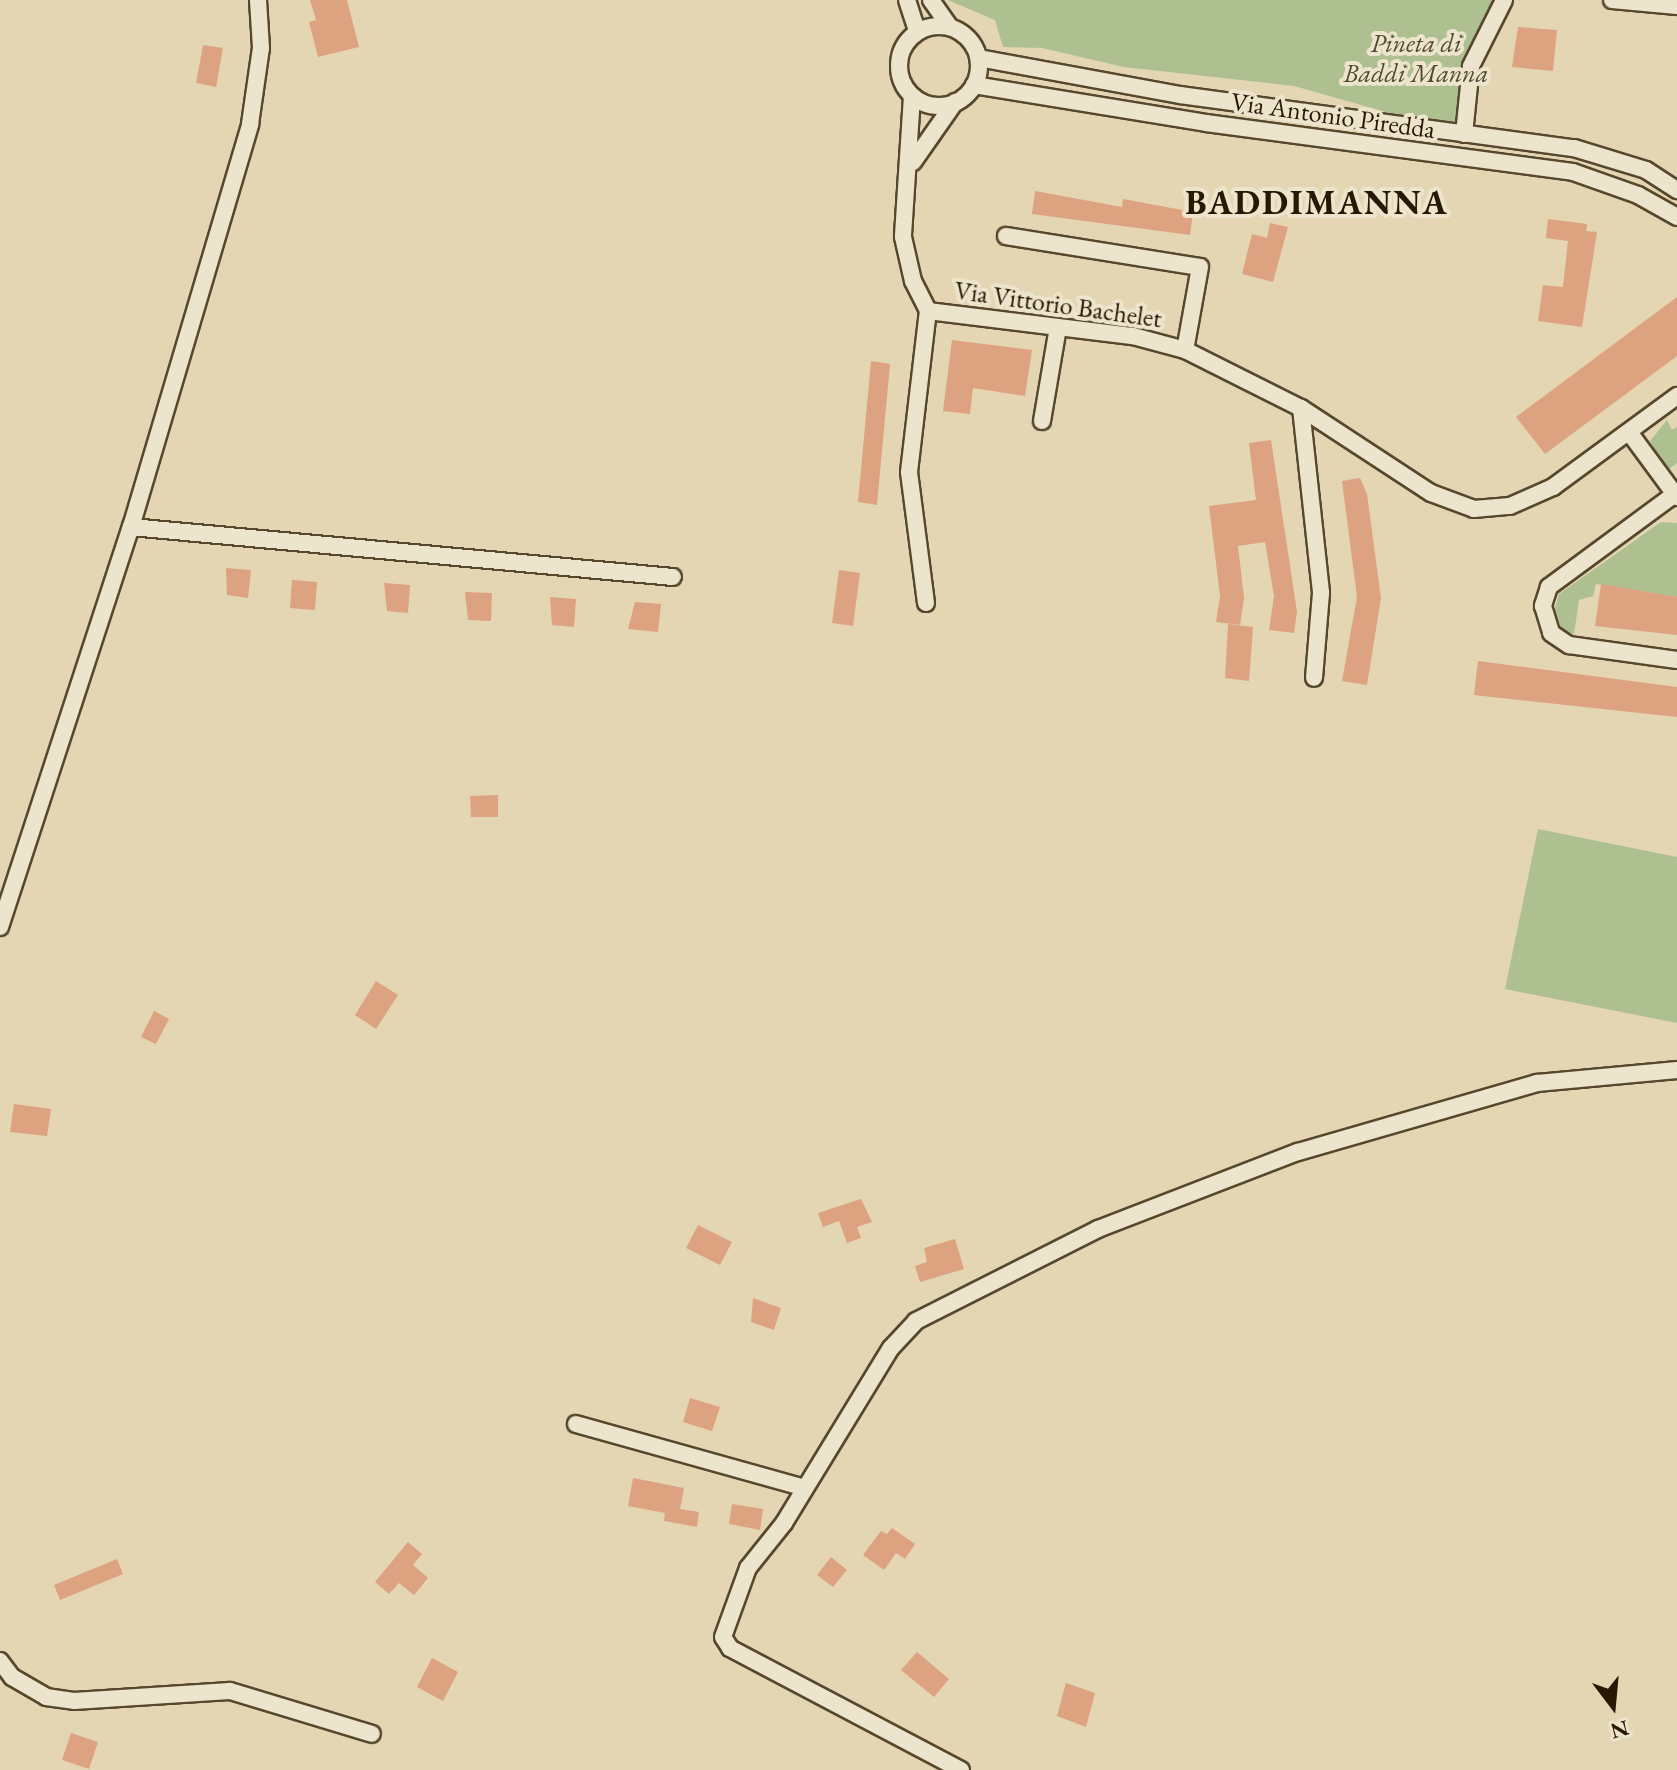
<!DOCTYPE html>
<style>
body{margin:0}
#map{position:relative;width:1677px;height:1770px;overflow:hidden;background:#e4d6b2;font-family:"EB Garamond",serif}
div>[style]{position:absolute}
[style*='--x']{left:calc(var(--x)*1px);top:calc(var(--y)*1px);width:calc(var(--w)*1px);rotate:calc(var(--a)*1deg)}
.green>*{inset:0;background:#aebf90}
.building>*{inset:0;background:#dda280}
.roads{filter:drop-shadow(2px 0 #57472d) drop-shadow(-2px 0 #57472d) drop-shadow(0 2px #57472d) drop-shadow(0 -2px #57472d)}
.minor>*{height:16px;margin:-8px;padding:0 8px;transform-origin:8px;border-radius:8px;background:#ede4cd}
.minor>.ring{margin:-8px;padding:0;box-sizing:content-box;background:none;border:16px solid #ede4cd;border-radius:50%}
span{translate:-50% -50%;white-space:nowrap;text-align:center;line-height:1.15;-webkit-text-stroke:8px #ede4cd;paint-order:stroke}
.park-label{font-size:26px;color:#50492c;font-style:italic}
.street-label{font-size:26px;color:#281701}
.district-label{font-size:34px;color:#281701;font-weight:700;letter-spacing:2px}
.north{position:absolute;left:1573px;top:1666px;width:80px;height:80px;-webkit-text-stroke:6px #ede4cd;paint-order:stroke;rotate:164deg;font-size:22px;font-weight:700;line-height:32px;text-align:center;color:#281701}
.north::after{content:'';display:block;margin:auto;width:28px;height:36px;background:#281701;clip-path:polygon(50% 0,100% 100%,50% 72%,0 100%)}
</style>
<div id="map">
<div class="green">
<i style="clip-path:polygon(948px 0,1504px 0,1481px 44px,1464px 134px,1294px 86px,1124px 67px,1042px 48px,1003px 47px,995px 20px)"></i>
<i style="clip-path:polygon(1667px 420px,1672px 430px,1677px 427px,1677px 463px,1668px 470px,1650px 441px)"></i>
<i style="clip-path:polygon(1661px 522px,1677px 523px,1677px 597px,1596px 584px,1593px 596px,1579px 600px,1574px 634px,1563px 631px,1554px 612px,1559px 594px)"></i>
<i style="clip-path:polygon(1538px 829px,1677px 857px,1677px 1023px,1505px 989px)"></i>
</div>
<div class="building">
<i style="clip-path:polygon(310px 0,347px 0,359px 47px,318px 57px,309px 22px,316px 20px)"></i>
<i style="clip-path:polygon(1518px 27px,1557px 30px,1553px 71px,1512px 67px)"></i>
<i style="clip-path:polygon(203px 45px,223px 48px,216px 87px,196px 83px)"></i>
<i style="clip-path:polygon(1035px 191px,1122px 207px,1123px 199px,1193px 212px,1190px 235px,1032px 214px)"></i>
<i style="clip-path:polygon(1548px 219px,1587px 224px,1586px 231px,1597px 232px,1582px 327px,1538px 321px,1543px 285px,1563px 287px,1568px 241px,1546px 238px)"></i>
<i style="clip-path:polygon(1270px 223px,1288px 227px,1273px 282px,1242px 274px,1252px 234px,1267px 238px)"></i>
<i style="clip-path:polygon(1677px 297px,1677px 356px,1545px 454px,1516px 417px)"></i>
<i style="clip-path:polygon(952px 340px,1032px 350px,1025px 396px,973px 388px,970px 414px,943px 411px)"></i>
<i style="clip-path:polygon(871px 361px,890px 364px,877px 505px,858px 502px)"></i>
<i style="clip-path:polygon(1271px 440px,1297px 612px,1294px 633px,1269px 630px,1274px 596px,1265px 542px,1238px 546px,1244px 598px,1240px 625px,1216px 622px,1220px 596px,1209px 506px,1256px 500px,1249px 443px)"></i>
<i style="clip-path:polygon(1360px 478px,1367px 494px,1381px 598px,1367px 685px,1342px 681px,1357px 597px,1342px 481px)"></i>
<i style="clip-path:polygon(226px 568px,251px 570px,248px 598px,227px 595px)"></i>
<i style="clip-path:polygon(839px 570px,860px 573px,853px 626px,832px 623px)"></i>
<i style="clip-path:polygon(292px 580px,317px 582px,315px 610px,290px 608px)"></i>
<i style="clip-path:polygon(384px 583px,410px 585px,408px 613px,387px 611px)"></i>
<i style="clip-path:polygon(1601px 584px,1677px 597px,1677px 635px,1595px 626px)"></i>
<i style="clip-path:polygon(465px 592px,492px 593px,491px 621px,468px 620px)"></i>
<i style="clip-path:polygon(550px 597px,576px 599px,574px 627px,552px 625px)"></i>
<i style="clip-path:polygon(635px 602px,661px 604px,658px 632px,628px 629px)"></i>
<i style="clip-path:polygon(1228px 624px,1253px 627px,1249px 681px,1225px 678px)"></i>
<i style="clip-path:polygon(1478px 661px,1677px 687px,1677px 717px,1474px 695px)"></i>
<i style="clip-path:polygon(498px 795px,498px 817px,471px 817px,470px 796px)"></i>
<i style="clip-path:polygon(376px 981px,398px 995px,376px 1029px,355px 1015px)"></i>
<i style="clip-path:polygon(154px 1011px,169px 1019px,156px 1044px,141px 1037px)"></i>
<i style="clip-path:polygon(14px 1104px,51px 1109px,47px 1136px,10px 1132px)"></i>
<i style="clip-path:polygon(861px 1199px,872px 1222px,857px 1227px,861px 1238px,847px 1243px,839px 1221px,823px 1227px,818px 1213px)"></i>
<i style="clip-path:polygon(698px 1225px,732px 1242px,720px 1265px,686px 1248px)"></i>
<i style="clip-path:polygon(955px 1239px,964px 1269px,920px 1282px,915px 1266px,927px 1262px,924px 1248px)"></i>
<i style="clip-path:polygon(753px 1298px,781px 1308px,774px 1330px,751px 1322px)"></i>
<i style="clip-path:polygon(690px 1398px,720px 1407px,712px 1431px,683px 1422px)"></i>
<i style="clip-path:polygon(633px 1478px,684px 1488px,680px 1509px,699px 1512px,697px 1527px,664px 1521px,665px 1513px,628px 1506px)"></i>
<i style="clip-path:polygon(732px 1504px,763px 1509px,760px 1530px,729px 1524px)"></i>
<i style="clip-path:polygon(892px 1528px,915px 1544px,905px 1559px,896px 1553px,884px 1570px,863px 1555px,881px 1531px,887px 1534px)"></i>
<i style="clip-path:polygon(408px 1542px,422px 1554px,413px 1565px,428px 1578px,414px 1595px,399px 1583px,389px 1594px,375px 1582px)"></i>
<i style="clip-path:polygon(831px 1557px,847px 1570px,833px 1587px,817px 1575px)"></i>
<i style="clip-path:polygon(117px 1559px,123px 1574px,60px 1600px,54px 1585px)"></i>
<i style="clip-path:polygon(917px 1652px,949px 1679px,934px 1697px,901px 1670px)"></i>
<i style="clip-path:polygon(432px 1658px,458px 1672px,443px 1701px,417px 1687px)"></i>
<i style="clip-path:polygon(1066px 1683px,1095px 1693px,1086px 1727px,1057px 1716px)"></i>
<i style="clip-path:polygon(71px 1733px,98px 1742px,89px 1769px,62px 1760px)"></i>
</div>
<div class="roads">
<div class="minor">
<i style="--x:907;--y:0;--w:33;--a:72"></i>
<i style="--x:931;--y:0;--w:33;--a:55"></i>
<i style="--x:1612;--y:0;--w:65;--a:5.3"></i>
<i class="ring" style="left:899px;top:26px;width:64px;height:64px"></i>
<i style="--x:979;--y:58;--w:204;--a:10.4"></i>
<i style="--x:1180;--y:95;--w:398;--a:7.7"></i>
<i style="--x:1574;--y:148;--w:75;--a:17"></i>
<i style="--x:1646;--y:170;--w:37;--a:33"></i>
<i style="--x:974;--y:85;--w:235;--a:9.3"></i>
<i style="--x:1206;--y:123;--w:370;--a:7.6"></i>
<i style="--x:1573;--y:172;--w:69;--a:19.5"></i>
<i style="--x:1638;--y:195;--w:45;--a:29.4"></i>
<i style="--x:912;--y:96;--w:141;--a:93.7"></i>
<i style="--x:903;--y:237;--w:45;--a:77.2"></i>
<i style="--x:913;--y:281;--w:34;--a:63"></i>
<i style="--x:928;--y:311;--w:207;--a:7"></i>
<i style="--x:1133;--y:336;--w:54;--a:15.1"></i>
<i style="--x:1185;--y:350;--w:130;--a:26.6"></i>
<i style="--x:1301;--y:408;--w:155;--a:33.2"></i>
<i style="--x:1431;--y:493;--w:46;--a:20.4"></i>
<i style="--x:1474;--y:509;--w:36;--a:-5"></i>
<i style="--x:1510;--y:506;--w:47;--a:-23.8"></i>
<i style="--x:1553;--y:487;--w:154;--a:-36.3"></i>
<i style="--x:1464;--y:134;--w:68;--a:-84.1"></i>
<i style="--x:1471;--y:66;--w:74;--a:-63.4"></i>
<i style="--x:913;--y:162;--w:73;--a:-55"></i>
<i style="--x:1006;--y:236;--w:196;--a:9.1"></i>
<i style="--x:1200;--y:267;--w:84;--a:100.2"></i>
<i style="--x:1301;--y:408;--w:186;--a:83.8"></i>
<i style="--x:1321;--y:593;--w:85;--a:94.7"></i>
<i style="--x:1042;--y:421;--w:95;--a:-80.3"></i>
<i style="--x:1629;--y:432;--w:81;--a:53.6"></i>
<i style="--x:1675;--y:494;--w:157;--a:143.6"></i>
<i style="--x:1549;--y:587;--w:20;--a:108"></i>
<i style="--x:1543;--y:606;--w:28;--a:73"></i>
<i style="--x:1551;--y:633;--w:22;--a:34"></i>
<i style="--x:1569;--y:645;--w:109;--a:7.9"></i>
<i style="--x:131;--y:527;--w:544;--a:5.27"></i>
<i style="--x:926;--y:603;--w:132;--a:-97.4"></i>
<i style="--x:909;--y:472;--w:162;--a:-83.3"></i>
<i style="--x:0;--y:927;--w:421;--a:-71.9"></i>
<i style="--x:131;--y:527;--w:420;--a:-73.5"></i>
<i style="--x:250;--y:124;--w:77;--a:-81.8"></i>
<i style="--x:261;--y:48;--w:48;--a:-93.6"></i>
<i style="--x:576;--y:1424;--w:235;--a:15.6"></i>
<i style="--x:0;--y:1661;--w:20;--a:53"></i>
<i style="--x:12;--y:1677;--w:39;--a:30"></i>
<i style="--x:46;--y:1697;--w:28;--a:8"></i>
<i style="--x:74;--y:1701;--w:156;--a:-3.7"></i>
<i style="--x:230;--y:1691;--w:148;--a:16.8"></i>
<i style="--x:961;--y:1770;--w:261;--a:-152.2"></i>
<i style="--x:730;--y:1648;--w:13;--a:-122"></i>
<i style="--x:723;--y:1637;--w:73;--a:-70.1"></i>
<i style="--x:748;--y:1568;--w:58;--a:-51.3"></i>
<i style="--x:784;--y:1523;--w:205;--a:-58.6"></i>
<i style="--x:891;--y:1348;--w:37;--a:-47"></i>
<i style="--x:916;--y:1321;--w:204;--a:-26.8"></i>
<i style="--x:1098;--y:1229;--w:214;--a:-21.1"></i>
<i style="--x:1298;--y:1152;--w:249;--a:-16.1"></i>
<i style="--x:1537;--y:1083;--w:141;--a:-5.3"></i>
</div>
</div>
<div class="park-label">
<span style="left:1416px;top:59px">Pineta di<br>Baddi Manna</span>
</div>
<div class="street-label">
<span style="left:1333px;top:116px;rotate:8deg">Via Antonio Piredda</span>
<span style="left:1058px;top:305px;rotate:8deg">Via Vittorio Bachelet</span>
</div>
<div class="district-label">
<span style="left:1317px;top:203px">BADDIMANNA</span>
</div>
<div class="north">N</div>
</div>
